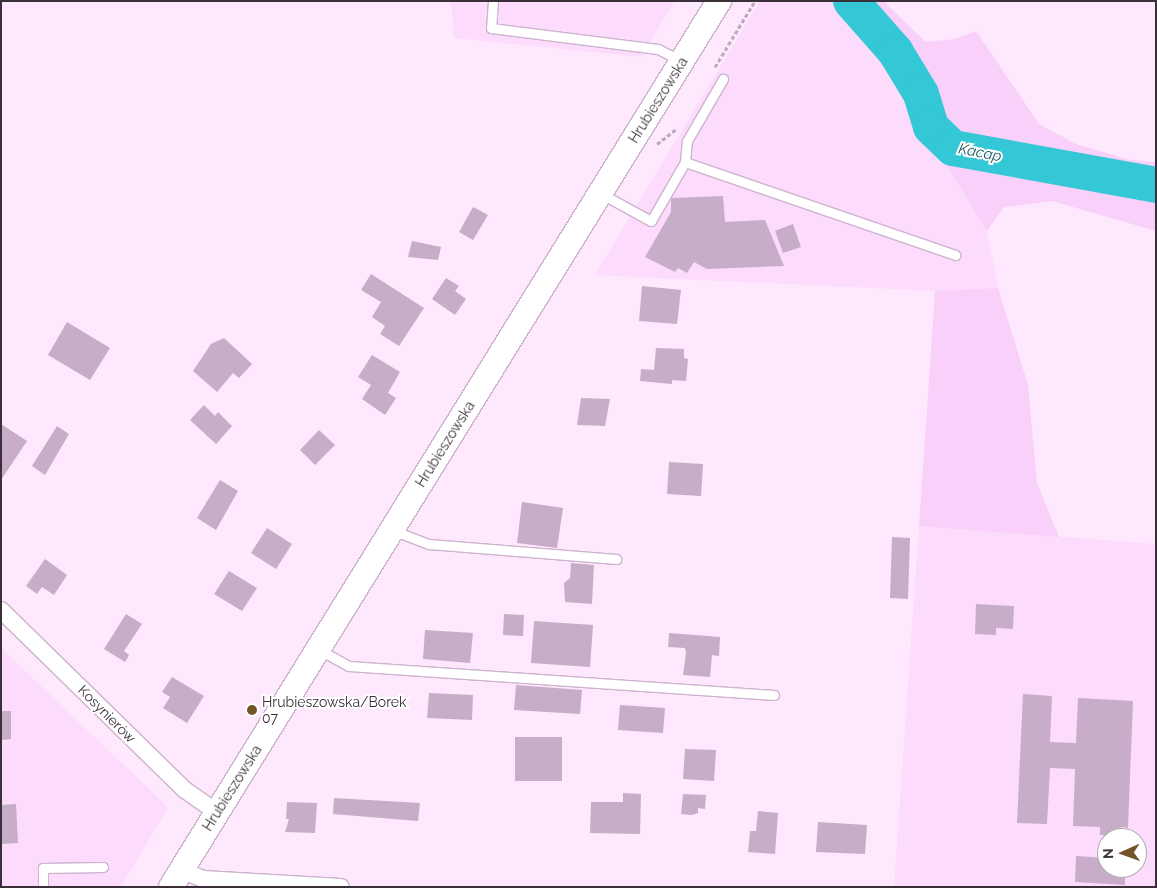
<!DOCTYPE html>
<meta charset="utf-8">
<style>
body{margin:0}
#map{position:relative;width:1157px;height:888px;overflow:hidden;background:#fee8fe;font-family:Raleway,sans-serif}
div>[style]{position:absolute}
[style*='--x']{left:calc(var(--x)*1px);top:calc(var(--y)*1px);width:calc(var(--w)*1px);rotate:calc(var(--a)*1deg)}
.built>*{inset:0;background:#fcdbfc}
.green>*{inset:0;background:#f8d0f9}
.river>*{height:36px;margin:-18px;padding:0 18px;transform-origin:18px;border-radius:18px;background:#34c7d6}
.building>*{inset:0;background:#c7adc7}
.path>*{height:3px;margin-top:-1.5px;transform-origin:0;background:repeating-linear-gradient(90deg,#bdabbd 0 4px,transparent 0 6.5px)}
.roads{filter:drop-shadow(1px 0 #cdb3cd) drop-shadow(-1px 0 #cdb3cd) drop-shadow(0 1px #cdb3cd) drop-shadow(0 -1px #cdb3cd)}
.service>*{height:9px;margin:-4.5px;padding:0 4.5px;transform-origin:4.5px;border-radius:4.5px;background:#fff}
.minor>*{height:16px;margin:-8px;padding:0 8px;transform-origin:8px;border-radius:8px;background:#fff}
.secondary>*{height:24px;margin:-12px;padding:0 12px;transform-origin:12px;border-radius:12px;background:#fff}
.dots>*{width:14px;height:14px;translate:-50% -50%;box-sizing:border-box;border:2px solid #fff;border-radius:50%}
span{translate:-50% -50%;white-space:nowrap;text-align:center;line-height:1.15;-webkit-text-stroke:4px #fff;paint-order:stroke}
.street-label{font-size:14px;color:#3a303a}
.poi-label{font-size:14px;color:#3a303a}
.left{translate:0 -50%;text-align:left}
.water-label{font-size:15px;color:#1b565c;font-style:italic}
.frame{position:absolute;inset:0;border:2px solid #3a303a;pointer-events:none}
.north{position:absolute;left:1097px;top:828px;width:50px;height:50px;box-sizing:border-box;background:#fff;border:1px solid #b0acb0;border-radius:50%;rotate:268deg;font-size:14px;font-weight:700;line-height:20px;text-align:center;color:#3a303a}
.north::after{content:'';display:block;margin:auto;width:18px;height:22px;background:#725428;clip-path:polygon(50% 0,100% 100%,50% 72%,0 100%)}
</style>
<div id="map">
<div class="built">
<i style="clip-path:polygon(451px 1px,675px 1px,641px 57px,454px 38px)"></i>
<i style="clip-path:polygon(760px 1px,841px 1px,887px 51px,908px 86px,924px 128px,987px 231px,998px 288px,935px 291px,595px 275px)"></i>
<i style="clip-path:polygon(evenodd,919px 526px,1156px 544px,1156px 887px,894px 887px,919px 526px,1107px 838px,1137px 838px,1137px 868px,1107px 868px,1107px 838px)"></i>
<i style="clip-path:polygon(1px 648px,168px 807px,121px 887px,1px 887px)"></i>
</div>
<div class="green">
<i style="clip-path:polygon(841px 1px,883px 1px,926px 42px,955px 39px,976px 31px,1039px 124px,1076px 144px,1130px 160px,1156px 162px,1156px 231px,1052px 201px,1004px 207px,987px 231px,924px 128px,908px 86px,887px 51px)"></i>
<i style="clip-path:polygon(998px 288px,1028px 385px,1037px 483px,1059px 537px,919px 526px,935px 291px)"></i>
</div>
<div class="river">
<i style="--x:851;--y:1;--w:67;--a:48.7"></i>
<i style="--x:895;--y:51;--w:50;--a:58.8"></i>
<i style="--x:921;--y:94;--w:34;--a:73"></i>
<i style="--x:931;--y:127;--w:30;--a:44"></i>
<i style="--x:953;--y:148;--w:206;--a:10.3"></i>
</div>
<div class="building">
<i style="clip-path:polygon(723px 196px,725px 222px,765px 220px,784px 266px,707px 269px,694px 262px,687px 273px,678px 268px,675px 272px,645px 257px,671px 212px,671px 198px)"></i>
<i style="clip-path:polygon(473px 207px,488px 215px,473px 240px,459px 232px)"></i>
<i style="clip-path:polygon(793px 224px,801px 247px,783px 253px,775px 231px)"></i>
<i style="clip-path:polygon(412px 241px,441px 247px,438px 260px,408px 257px)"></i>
<i style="clip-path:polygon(371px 274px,424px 308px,399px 346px,380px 334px,385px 326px,372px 317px,381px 302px,361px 290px)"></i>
<i style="clip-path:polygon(446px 278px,459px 286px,455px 291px,466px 299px,455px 315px,432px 299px)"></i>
<i style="clip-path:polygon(642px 286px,681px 290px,677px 324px,639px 321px)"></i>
<i style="clip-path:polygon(67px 322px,110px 348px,90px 380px,48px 355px)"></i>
<i style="clip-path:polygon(224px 338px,252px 364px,239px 378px,233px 373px,217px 392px,193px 371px,211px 344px)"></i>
<i style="clip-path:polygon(656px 348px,684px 349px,684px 358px,688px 359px,686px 381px,672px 380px,672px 384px,640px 381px,641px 369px,654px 370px)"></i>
<i style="clip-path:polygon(372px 355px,400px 372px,388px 393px,396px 398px,385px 415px,362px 399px,371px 385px,358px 377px)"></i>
<i style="clip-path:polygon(581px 398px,610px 399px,605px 426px,577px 425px)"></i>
<i style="clip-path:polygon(204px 405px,215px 416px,218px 412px,232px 426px,216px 444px,190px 420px)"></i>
<i style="clip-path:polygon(1px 424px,27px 441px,1px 480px)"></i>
<i style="clip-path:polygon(57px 426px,69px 434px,45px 475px,32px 466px)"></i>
<i style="clip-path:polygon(319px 430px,335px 445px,315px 465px,300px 450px)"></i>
<i style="clip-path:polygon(669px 462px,703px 464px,701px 496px,667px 494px)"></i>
<i style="clip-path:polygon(220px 480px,238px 491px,216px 530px,197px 518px)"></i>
<i style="clip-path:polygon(522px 502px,563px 508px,557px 548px,517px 543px)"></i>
<i style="clip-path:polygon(267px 528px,292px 544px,276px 569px,251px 553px)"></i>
<i style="clip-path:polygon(892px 537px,910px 538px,908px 599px,890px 598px)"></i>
<i style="clip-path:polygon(45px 559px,67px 575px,54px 595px,42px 587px,37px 594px,26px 586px)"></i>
<i style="clip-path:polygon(571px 563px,594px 565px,592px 604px,565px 602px,564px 583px,570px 578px)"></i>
<i style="clip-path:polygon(229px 571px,257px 588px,242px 611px,214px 594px)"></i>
<i style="clip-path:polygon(976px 604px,1014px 606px,1013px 629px,996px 628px,996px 635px,975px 634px)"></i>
<i style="clip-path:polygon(126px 614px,142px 624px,124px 651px,129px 655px,125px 662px,104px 649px)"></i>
<i style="clip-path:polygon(504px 614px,524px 615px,523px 636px,503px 635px)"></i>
<i style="clip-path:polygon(534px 621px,593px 625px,590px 667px,531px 663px)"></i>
<i style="clip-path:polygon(425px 630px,473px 633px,470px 663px,423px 659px)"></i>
<i style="clip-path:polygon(669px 633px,720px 637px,719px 656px,712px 655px,710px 677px,683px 675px,686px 653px,685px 648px,668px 647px)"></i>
<i style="clip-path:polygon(172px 677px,204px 696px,187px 723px,163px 708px,170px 697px,162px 692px)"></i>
<i style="clip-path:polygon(516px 685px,582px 690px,580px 714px,514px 710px)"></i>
<i style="clip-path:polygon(429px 693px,473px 695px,472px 720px,427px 718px)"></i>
<i style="clip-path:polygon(1023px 694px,1052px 696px,1050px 742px,1076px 743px,1078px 698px,1133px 701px,1128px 828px,1121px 827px,1121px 836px,1100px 835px,1100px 827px,1073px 826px,1075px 769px,1050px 768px,1047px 824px,1017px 823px)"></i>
<i style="clip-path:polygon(620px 705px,665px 708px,663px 733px,618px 730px)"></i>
<i style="clip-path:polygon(1px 711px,11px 711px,11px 739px,1px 740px)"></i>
<i style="clip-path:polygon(515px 737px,562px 737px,562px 781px,515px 781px)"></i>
<i style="clip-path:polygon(685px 749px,716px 750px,714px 781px,683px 779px)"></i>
<i style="clip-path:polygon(623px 793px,641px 794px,640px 834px,590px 833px,591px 802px,623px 802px)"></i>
<i style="clip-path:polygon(683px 794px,706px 795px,705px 809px,698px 808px,698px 813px,692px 815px,681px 814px)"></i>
<i style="clip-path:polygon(334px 798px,420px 803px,418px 821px,333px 814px)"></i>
<i style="clip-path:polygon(287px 802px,317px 803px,315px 833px,285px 832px,289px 819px,286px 819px)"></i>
<i style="clip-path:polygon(16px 804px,18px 843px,1px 844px,1px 805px)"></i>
<i style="clip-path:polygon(758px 811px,778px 813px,775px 854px,748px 852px,750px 831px,756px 831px)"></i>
<i style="clip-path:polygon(818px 822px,867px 825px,865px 854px,816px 852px)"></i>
<i style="clip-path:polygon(1076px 856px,1107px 858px,1107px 868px,1125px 868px,1125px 885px,1075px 882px)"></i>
</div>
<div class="path">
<i style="--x:715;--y:67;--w:77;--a:-58.8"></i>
<i style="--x:657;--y:144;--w:24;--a:-38"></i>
</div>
<div class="roads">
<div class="service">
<i style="--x:493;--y:1;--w:27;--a:94"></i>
<i style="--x:491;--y:28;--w:168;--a:7.2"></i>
<i style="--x:658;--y:49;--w:27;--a:27"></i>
<i style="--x:685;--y:162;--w:21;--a:-85"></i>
<i style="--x:687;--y:141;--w:72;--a:-59.9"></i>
<i style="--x:600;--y:193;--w:58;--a:28.8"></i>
<i style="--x:651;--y:221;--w:68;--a:-60"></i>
<i style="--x:685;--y:162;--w:286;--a:19"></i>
<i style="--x:392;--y:530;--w:40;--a:21"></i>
<i style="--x:429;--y:544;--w:188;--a:4.6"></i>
<i style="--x:318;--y:649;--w:35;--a:29"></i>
<i style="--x:349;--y:666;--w:426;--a:3.9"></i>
<i style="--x:43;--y:887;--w:19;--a:-90"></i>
<i style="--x:43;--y:868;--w:60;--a:-1"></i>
</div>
<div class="minor">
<i style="--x:1;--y:610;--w:257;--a:44.4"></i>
<i style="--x:185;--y:790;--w:39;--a:35"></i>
<i style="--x:181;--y:870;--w:24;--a:22"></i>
<i style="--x:203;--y:879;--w:138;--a:3.3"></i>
</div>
<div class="secondary">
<i style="--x:171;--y:887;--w:1042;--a:-58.26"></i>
</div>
</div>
<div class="dots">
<i style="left:252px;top:710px;background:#725428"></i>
</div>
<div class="street-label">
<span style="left:658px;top:100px;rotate:-58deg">Hrubieszowska</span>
<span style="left:445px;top:444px;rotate:-58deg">Hrubieszowska</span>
<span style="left:107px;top:714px;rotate:45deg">Kosynierów</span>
<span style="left:232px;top:788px;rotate:-58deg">Hrubieszowska</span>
</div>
<div class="poi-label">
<span class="left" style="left:262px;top:710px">Hrubieszowska/Borek<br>07</span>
</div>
<div class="water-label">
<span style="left:980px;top:153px;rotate:11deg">Kacap</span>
</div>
<div class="frame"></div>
<div class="north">N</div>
</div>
